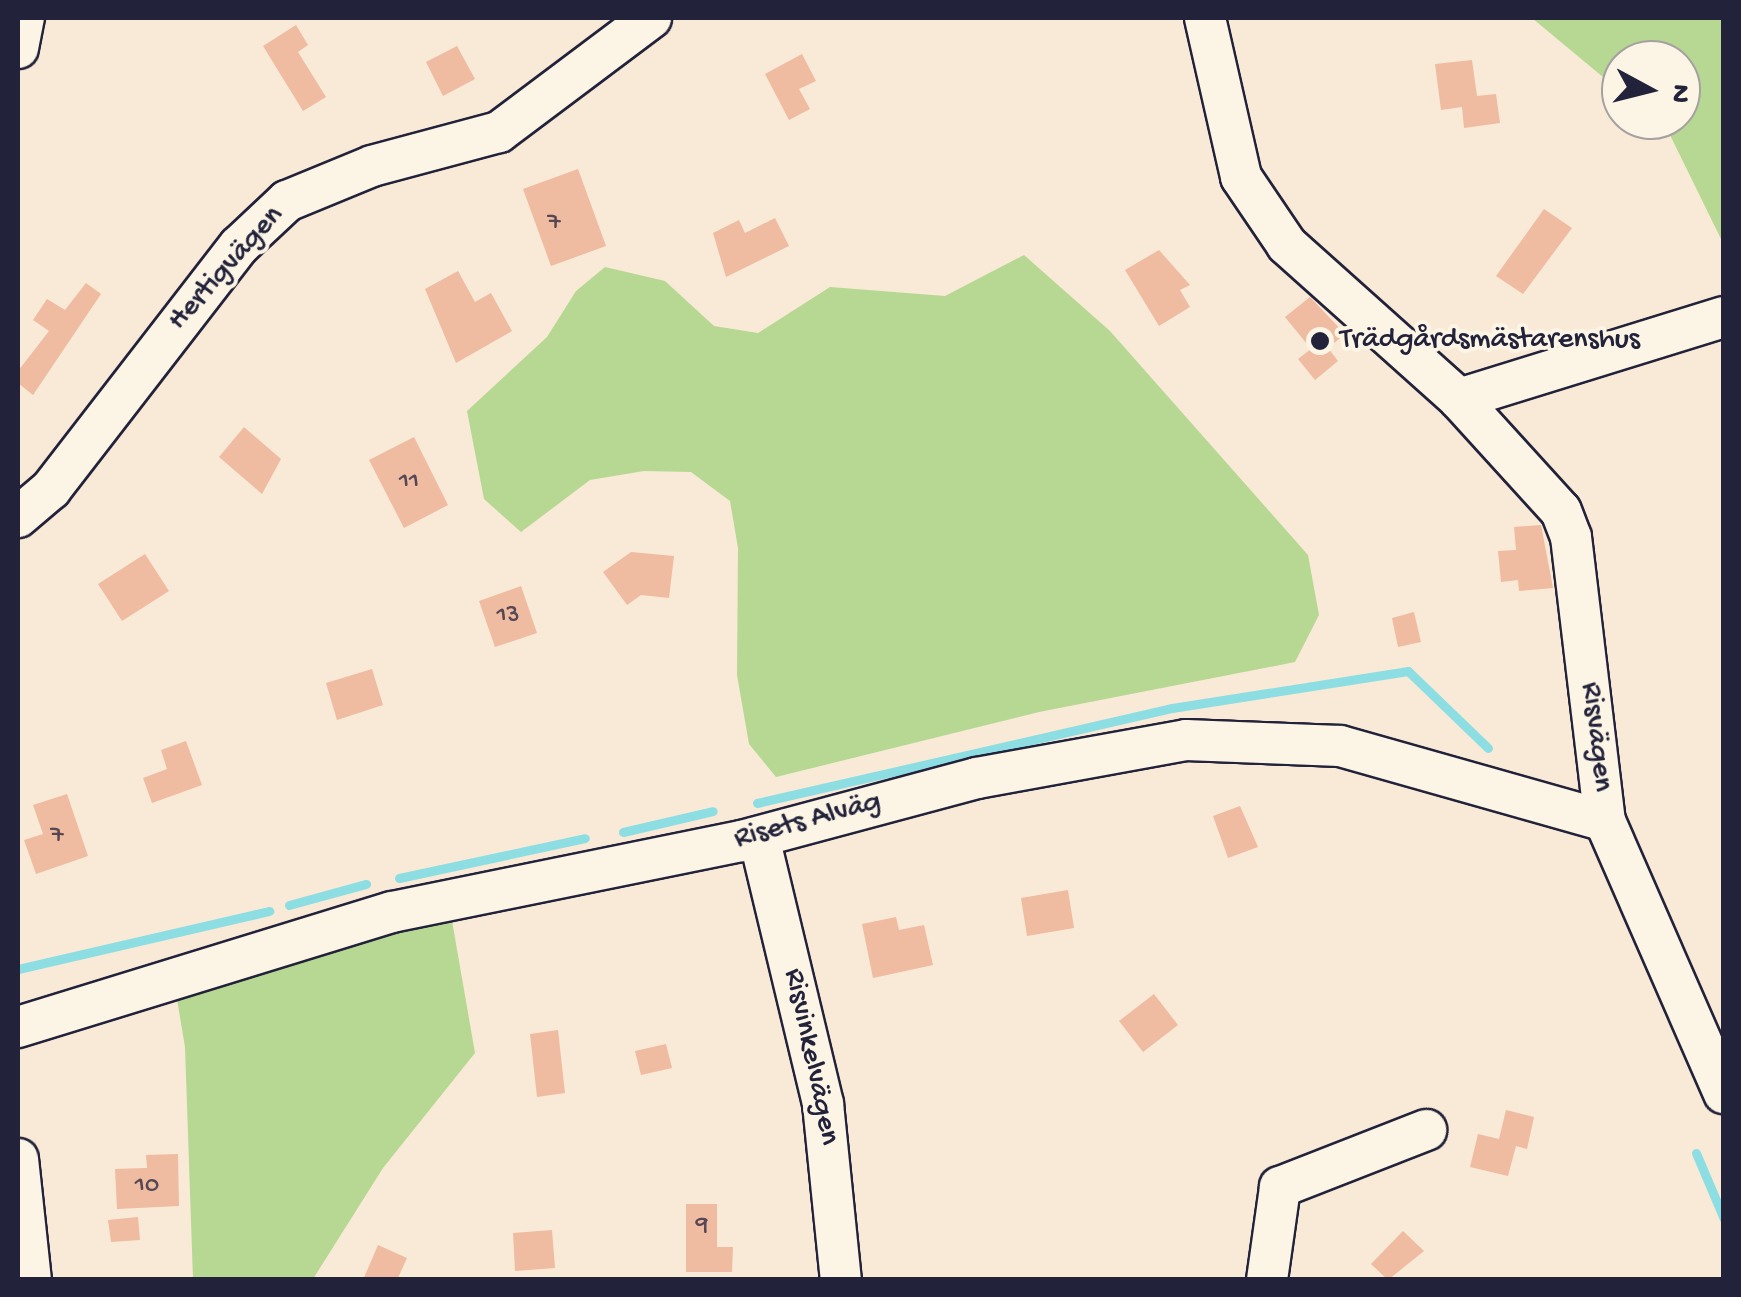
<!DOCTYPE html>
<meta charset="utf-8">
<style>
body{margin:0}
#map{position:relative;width:1741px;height:1297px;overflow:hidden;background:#f9e9d7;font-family:"Gochi Hand",sans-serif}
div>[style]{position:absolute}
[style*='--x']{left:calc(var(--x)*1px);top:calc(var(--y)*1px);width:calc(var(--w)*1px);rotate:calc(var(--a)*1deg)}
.green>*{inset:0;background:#b6d892}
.stream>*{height:9px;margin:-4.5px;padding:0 4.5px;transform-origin:4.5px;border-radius:4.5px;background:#8ddee3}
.building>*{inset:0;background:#efbba1}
.roads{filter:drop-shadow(2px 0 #22223b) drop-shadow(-2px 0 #22223b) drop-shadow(0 2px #22223b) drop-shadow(0 -2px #22223b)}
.minor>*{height:40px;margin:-20px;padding:0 20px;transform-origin:20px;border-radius:20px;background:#fcf5e5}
.dots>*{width:28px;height:28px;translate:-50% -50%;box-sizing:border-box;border:5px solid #fcf5e5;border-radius:50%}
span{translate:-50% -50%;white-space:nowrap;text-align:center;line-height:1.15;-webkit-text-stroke:8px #fcf5e5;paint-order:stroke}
.number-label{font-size:25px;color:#554854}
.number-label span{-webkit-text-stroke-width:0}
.street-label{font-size:30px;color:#22223b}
.poi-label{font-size:30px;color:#22223b}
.left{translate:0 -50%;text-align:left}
.frame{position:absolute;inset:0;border:20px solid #22223b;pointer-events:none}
.north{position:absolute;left:1601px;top:40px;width:100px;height:100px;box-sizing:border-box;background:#fcf5e5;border:2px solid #a5a1a1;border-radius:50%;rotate:97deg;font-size:28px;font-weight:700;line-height:40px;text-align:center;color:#22223b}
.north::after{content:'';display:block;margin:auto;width:35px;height:45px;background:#22223b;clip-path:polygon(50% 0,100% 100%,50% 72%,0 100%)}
</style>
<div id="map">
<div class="green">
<i style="clip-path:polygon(1532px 18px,1723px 18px,1723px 243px,1669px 133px,1654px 120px,1681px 120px,1681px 60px,1621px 60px,1621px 92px)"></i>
<i style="clip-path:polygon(1024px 255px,1110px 331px,1308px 555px,1319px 615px,1295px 662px,1039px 712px,776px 777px,749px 744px,737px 675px,738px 548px,730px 501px,691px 472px,644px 471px,590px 480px,521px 532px,484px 499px,467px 411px,547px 337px,576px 291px,605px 267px,665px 281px,714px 326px,758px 333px,830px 287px,945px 296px)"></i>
<i style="clip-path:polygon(451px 915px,475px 1053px,383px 1168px,313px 1279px,193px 1279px,185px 1047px,173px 975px)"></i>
</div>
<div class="stream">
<i style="--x:757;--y:803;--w:426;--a:-12.9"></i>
<i style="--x:1172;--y:708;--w:239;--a:-8.9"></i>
<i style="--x:1408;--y:671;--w:111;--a:43.9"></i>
<i style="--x:623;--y:832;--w:92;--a:-13.1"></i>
<i style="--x:399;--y:878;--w:190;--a:-12.1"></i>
<i style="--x:289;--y:905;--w:80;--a:-15.3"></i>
<i style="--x:18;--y:969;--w:258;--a:-13"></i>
<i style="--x:1696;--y:1153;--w:72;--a:67"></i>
</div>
<div class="building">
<i style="clip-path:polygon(296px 25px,308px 45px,298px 52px,326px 97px,303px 111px,263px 46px)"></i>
<i style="clip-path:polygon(457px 46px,475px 79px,443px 96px,426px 62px)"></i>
<i style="clip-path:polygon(802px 54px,816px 81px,799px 89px,810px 109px,789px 120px,765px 74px)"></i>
<i style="clip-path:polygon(1472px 60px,1477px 96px,1496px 94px,1500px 123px,1464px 128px,1462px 107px,1441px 110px,1435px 64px)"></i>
<i style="clip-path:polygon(578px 169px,606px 246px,551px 266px,523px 189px)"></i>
<i style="clip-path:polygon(1544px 209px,1572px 228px,1523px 294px,1496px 276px)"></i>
<i style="clip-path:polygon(775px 218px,789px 246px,726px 277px,713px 233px,739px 220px,745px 233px)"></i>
<i style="clip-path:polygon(1159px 250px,1190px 285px,1180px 290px,1190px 307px,1159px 326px,1125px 270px)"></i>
<i style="clip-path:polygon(458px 271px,475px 302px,491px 293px,512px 331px,456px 363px,425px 289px)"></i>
<i style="clip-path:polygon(86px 283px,101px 294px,33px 395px,18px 383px,18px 371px,49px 331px,33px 320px,47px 299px,65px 310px)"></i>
<i style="clip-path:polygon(1310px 297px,1345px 334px,1328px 348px,1338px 361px,1315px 380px,1298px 359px,1311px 349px,1285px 317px)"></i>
<i style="clip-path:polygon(244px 427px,281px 459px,262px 494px,219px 457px)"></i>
<i style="clip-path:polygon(414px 437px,448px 505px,404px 528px,369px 460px)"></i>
<i style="clip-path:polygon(1541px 525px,1553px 588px,1519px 591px,1518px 580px,1501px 582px,1498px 551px,1516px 550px,1514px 527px)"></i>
<i style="clip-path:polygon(631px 552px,674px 556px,669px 598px,641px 595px,627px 605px,603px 572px)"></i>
<i style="clip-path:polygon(145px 554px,169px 591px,122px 621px,98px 584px)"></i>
<i style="clip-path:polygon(521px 586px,537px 633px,495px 647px,479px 601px)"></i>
<i style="clip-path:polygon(1414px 612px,1421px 642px,1398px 647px,1392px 618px)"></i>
<i style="clip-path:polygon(372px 669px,383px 705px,337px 720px,326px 683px)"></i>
<i style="clip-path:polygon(186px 741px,202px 785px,152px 803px,143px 778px,167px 769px,161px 750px)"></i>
<i style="clip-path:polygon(67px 794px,88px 856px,36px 874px,24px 840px,43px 834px,33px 805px)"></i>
<i style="clip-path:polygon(1240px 806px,1258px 847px,1228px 858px,1213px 816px)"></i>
<i style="clip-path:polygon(1068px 890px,1074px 928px,1027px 936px,1021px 898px)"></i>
<i style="clip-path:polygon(896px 917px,899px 930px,924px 925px,933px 965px,873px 978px,862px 924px)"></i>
<i style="clip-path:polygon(1154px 994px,1178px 1025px,1143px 1052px,1119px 1021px)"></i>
<i style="clip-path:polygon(558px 1030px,565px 1093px,537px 1097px,530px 1034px)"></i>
<i style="clip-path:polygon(666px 1044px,672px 1068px,641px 1075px,635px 1051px)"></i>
<i style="clip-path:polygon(1506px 1110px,1534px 1117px,1527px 1149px,1516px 1146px,1508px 1176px,1470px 1167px,1478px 1134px,1499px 1139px)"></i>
<i style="clip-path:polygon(178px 1154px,179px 1206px,117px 1209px,115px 1169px,147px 1168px,146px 1155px)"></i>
<i style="clip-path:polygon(686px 1204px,717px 1204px,717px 1247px,733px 1247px,732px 1272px,686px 1272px)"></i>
<i style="clip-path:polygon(138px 1217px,140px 1240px,111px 1242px,108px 1220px)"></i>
<i style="clip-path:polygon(552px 1230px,555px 1268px,515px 1271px,513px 1233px)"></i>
<i style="clip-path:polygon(1403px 1231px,1424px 1251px,1388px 1280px,1371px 1264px)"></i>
<i style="clip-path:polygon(378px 1245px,407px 1258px,397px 1280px,363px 1280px)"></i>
</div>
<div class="roads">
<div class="minor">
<i style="--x:1205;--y:18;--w:163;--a:77.2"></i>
<i style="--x:1241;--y:177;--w:82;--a:55.9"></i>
<i style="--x:1287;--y:245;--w:231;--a:41.8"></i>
<i style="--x:1459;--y:399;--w:151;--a:47.7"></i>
<i style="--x:1561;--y:511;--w:28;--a:69"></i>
<i style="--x:1571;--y:537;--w:286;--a:83.2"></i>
<i style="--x:1605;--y:821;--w:297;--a:66.4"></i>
<i style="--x:18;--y:48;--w:31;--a:-79"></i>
<i style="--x:1459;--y:399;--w:277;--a:-17.2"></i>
<i style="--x:18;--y:517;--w:43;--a:-40.3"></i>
<i style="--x:51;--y:489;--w:307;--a:-52.3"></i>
<i style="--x:239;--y:246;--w:66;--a:-43.2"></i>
<i style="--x:287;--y:201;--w:92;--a:-22.4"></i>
<i style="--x:372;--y:166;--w:131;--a:-15"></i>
<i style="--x:499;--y:132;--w:190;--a:-36.9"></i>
<i style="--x:759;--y:837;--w:275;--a:76.5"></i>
<i style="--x:823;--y:1104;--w:177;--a:84.2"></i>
<i style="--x:18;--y:1027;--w:391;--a:-17.1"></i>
<i style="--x:392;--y:912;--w:357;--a:-11.5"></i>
<i style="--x:742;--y:841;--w:243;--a:-15"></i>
<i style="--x:977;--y:778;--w:212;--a:-10.3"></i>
<i style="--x:1186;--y:740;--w:154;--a:2.2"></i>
<i style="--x:1340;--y:746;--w:275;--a:15.8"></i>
<i style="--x:18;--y:1159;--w:122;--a:83.9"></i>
<i style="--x:1267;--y:1280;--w:94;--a:-82"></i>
<i style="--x:1280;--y:1187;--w:157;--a:-21.3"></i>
</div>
</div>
<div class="dots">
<i style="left:1320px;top:341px;background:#22223b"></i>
</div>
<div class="number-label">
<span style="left:554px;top:224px">7</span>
<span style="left:409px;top:483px">11</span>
<span style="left:508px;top:617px">13</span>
<span style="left:57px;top:837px">7</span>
<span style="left:147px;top:1187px">10</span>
<span style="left:702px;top:1226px">9</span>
</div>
<div class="street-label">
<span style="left:227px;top:269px;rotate:-48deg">Hertigvägen</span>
<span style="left:1595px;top:737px;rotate:83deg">Risvägen</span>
<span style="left:808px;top:822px;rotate:-15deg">Risets Alväg</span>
<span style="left:810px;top:1057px;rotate:78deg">Risvinkelvägen</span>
</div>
<div class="poi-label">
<span class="left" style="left:1340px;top:341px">Trädgårdsmästarenshus</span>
</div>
<div class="frame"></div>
<div class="north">N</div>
</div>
